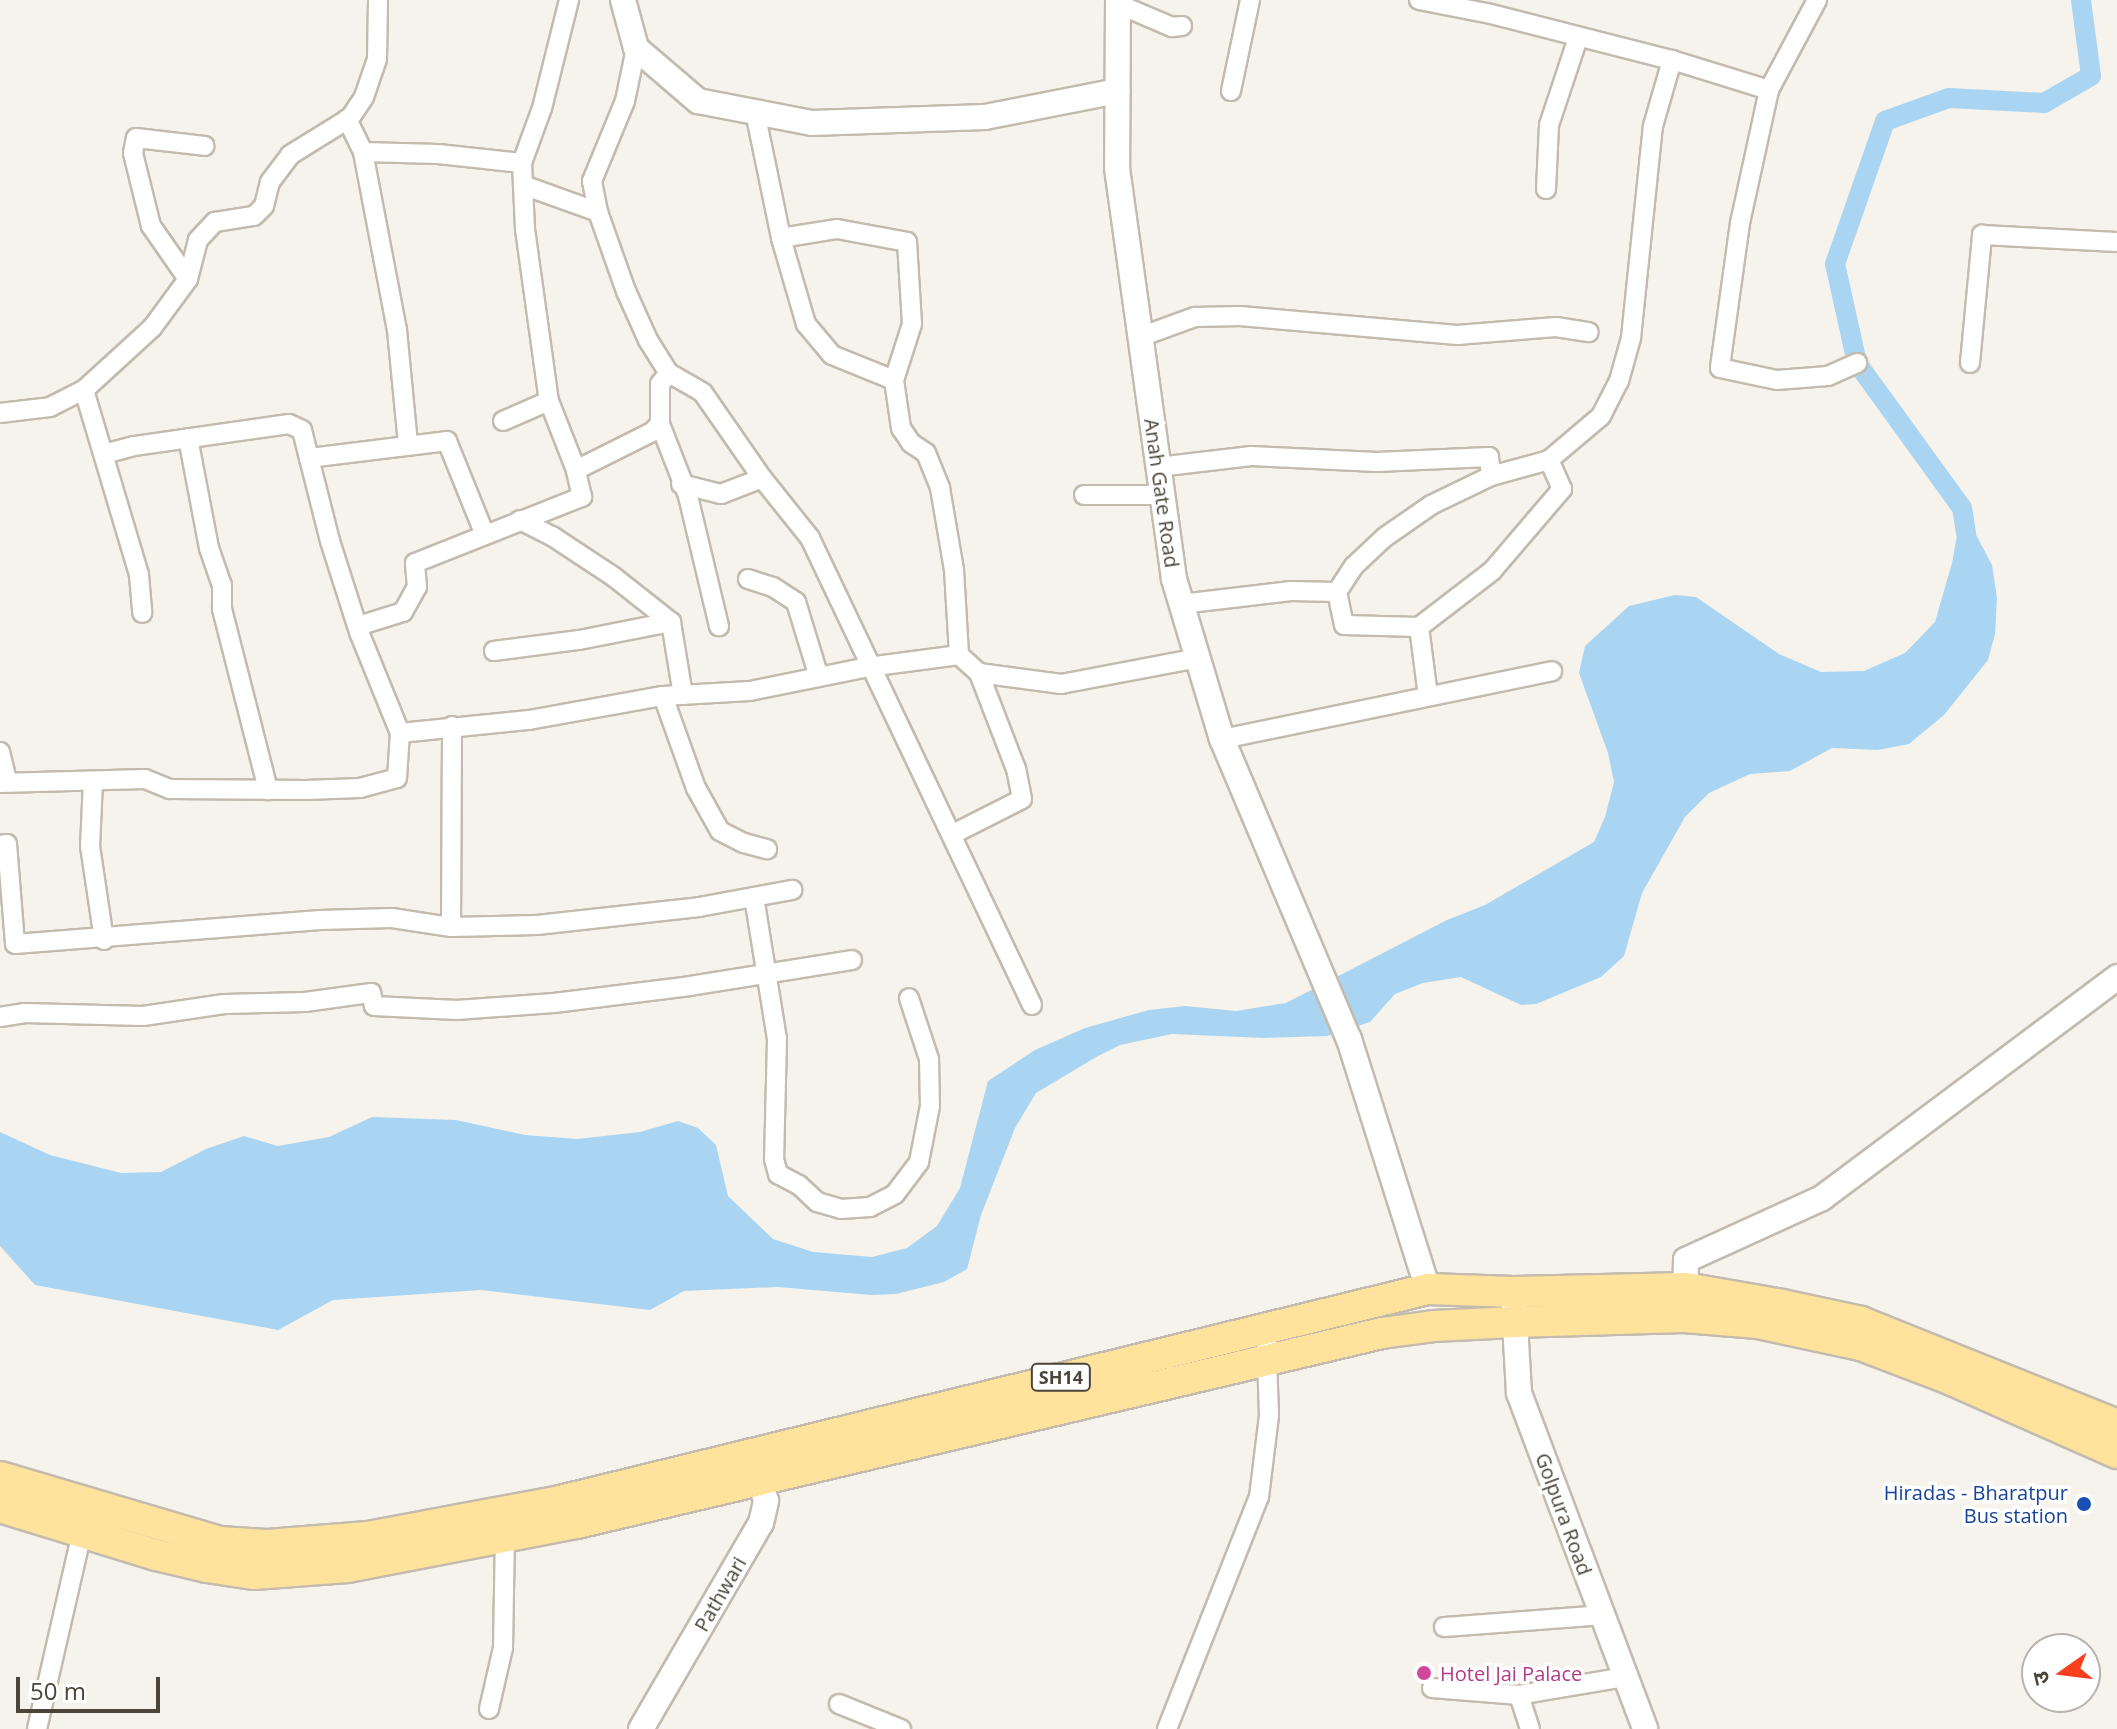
<!DOCTYPE html>
<meta charset="utf-8">
<style>
body{margin:0}
#map{position:relative;width:2117px;height:1729px;overflow:hidden;background:#f6f3ec;font-family:"Open Sans","Noto Sans Devanagari",sans-serif}
div>[style]{position:absolute}
[style*='--x']{left:calc(var(--x)*1px);top:calc(var(--y)*1px);width:calc(var(--w)*1px);rotate:calc(var(--a)*1deg)}
.water>*{inset:0;background:#a9d4f2}
.canal>*{height:20px;margin:-10px;padding:0 10px;transform-origin:10px;border-radius:10px;background:#a9d4f2}
.roads{filter:drop-shadow(2px 0 #c2bbae) drop-shadow(-2px 0 #c2bbae) drop-shadow(0 2px #c2bbae) drop-shadow(0 -2px #c2bbae)}
.minor>*{height:18px;margin:-9px;padding:0 9px;transform-origin:9px;border-radius:9px;background:#fff}
.tertiary>*{height:24px;margin:-12px;padding:0 12px;transform-origin:12px;border-radius:12px;background:#fff}
.primary>*{height:30px;margin:-15px;padding:0 15px;transform-origin:15px;border-radius:15px;background:#ffe39c}
.dots>*{width:22px;height:22px;translate:-50% -50%;box-sizing:border-box;border:4px solid #fff;border-radius:50%}
span{translate:-50% -50%;white-space:nowrap;text-align:center;line-height:1.15;-webkit-text-stroke:7px #fff;paint-order:stroke}
.shield-label span{padding:2px 6px;background:#fff;border:2px solid;border-radius:6px;-webkit-text-stroke-width:0}
.shield-label{font-size:18px;color:#4b4439;font-weight:700}
.street-label{font-size:20px;color:#4b4439}
.transit-label{font-size:20px;color:#164399}
.right{translate:-100% -50%;text-align:right}
.hotel-label{font-size:20px;color:#b23c85}
.left{translate:0 -50%;text-align:left}
.north{position:absolute;left:2021px;top:1633px;width:80px;height:80px;box-sizing:border-box;background:#fff;border:2px solid #b7b4b0;border-radius:50%;rotate:256deg;font-size:22px;font-weight:700;line-height:32px;text-align:center;color:#4b4439}
.north::after{content:'';display:block;margin:auto;width:28px;height:36px;background:#fc3f1d;clip-path:polygon(50% 0,100% 100%,50% 72%,0 100%)}
.scale{position:absolute;left:16px;top:1677px;width:144px;height:36px;box-sizing:border-box;border:4px solid #4b4439;border-top:0;padding-left:10px;font-size:24px;line-height:28px;white-space:nowrap;color:#4b4439;-webkit-text-stroke:6px #fff;paint-order:stroke}
</style>
<div id="map">
<div class="water">
<i style="clip-path:polygon(1962px 508px,1992px 565px,1997px 598px,1995px 634px,1988px 660px,1944px 715px,1909px 744px,1878px 750px,1832px 748px,1790px 771px,1750px 774px,1709px 793px,1685px 817px,1642px 893px,1624px 956px,1601px 977px,1536px 1004px,1521px 1005px,1461px 977px,1423px 983px,1395px 994px,1370px 1022px,1327px 1036px,1264px 1038px,1172px 1034px,1120px 1045px,1098px 1056px,1036px 1093px,1015px 1128px,981px 1215px,967px 1269px,944px 1282px,896px 1294px,872px 1295px,778px 1287px,684px 1291px,650px 1310px,481px 1290px,333px 1300px,278px 1330px,35px 1285px,0 1246px,0 1132px,50px 1155px,121px 1173px,161px 1172px,206px 1149px,244px 1136px,278px 1146px,329px 1137px,372px 1117px,456px 1120px,525px 1135px,577px 1139px,640px 1132px,678px 1121px,698px 1128px,716px 1145px,728px 1196px,773px 1239px,813px 1252px,872px 1257px,907px 1248px,937px 1226px,960px 1188px,988px 1081px,1035px 1050px,1085px 1028px,1149px 1010px,1185px 1006px,1236px 1011px,1286px 1003px,1447px 920px,1485px 905px,1594px 842px,1605px 817px,1614px 782px,1608px 753px,1579px 673px,1585px 646px,1629px 606px,1675px 595px,1696px 597px,1779px 654px,1821px 672px,1864px 671px,1905px 653px,1935px 622px,1952px 563px)"></i>
</div>
<div class="canal">
<i style="--x:1966;--y:533;--w:25;--a:-99"></i>
<i style="--x:1962;--y:508;--w:179;--a:-125.9"></i>
<i style="--x:1857;--y:363;--w:101;--a:-102.5"></i>
<i style="--x:1835;--y:264;--w:151;--a:-70.7"></i>
<i style="--x:1885;--y:121;--w:68;--a:-19.8"></i>
<i style="--x:1949;--y:98;--w:95;--a:3"></i>
<i style="--x:2044;--y:103;--w:54;--a:-29.9"></i>
<i style="--x:2091;--y:76;--w:77;--a:-97.5"></i>
</div>
<div class="roads">
<div class="minor">
<i style="--x:569;--y:0;--w:111;--a:104"></i>
<i style="--x:542;--y:108;--w:59;--a:110"></i>
<i style="--x:522;--y:163;--w:66;--a:87.4"></i>
<i style="--x:525;--y:229;--w:174;--a:82.1"></i>
<i style="--x:549;--y:401;--w:74;--a:68.6"></i>
<i style="--x:1419;--y:0;--w:73;--a:11"></i>
<i style="--x:1491;--y:14;--w:187;--a:14.3"></i>
<i style="--x:1672;--y:60;--w:102;--a:17.2"></i>
<i style="--x:1817;--y:0;--w:102;--a:118.1"></i>
<i style="--x:1769;--y:90;--w:136;--a:102.3"></i>
<i style="--x:1740;--y:223;--w:146;--a:97.9"></i>
<i style="--x:1720;--y:368;--w:58;--a:11.9"></i>
<i style="--x:1777;--y:380;--w:51;--a:-4.5"></i>
<i style="--x:1828;--y:376;--w:32;--a:-24"></i>
<i style="--x:1118;--y:4;--w:59;--a:23.1"></i>
<i style="--x:1172;--y:27;--w:10;--a:-6"></i>
<i style="--x:636;--y:48;--w:54;--a:101.7"></i>
<i style="--x:625;--y:101;--w:87;--a:112.4"></i>
<i style="--x:592;--y:181;--w:32;--a:79"></i>
<i style="--x:598;--y:212;--w:84;--a:70.5"></i>
<i style="--x:626;--y:291;--w:54;--a:65.8"></i>
<i style="--x:648;--y:340;--w:39;--a:58"></i>
<i style="--x:669;--y:373;--w:39;--a:30"></i>
<i style="--x:703;--y:393;--w:103;--a:55.2"></i>
<i style="--x:762;--y:478;--w:77;--a:51.3"></i>
<i style="--x:810;--y:538;--w:517;--a:64.57"></i>
<i style="--x:1231;--y:91;--w:93;--a:-78.2"></i>
<i style="--x:755;--y:112;--w:129;--a:78.3"></i>
<i style="--x:781;--y:238;--w:90;--a:73.8"></i>
<i style="--x:806;--y:324;--w:40;--a:50"></i>
<i style="--x:832;--y:355;--w:67;--a:22"></i>
<i style="--x:347;--y:119;--w:37;--a:64"></i>
<i style="--x:363;--y:152;--w:75;--a:1.5"></i>
<i style="--x:438;--y:154;--w:84;--a:6.1"></i>
<i style="--x:363;--y:152;--w:181;--a:79.2"></i>
<i style="--x:397;--y:330;--w:116;--a:84.5"></i>
<i style="--x:523;--y:185;--w:80;--a:19.8"></i>
<i style="--x:1546;--y:189;--w:64;--a:-87.3"></i>
<i style="--x:1549;--y:125;--w:92;--a:-71.6"></i>
<i style="--x:781;--y:238;--w:57;--a:-9.1"></i>
<i style="--x:837;--y:229;--w:71;--a:10.5"></i>
<i style="--x:907;--y:242;--w:82;--a:86.5"></i>
<i style="--x:912;--y:324;--w:59;--a:107.8"></i>
<i style="--x:894;--y:380;--w:49;--a:81.7"></i>
<i style="--x:901;--y:428;--w:18;--a:56"></i>
<i style="--x:911;--y:443;--w:18;--a:34"></i>
<i style="--x:926;--y:453;--w:38;--a:68"></i>
<i style="--x:940;--y:488;--w:83;--a:80.3"></i>
<i style="--x:954;--y:570;--w:85;--a:86.6"></i>
<i style="--x:188;--y:279;--w:65;--a:-124.9"></i>
<i style="--x:151;--y:226;--w:75;--a:-103.9"></i>
<i style="--x:133;--y:153;--w:15;--a:-79"></i>
<i style="--x:136;--y:138;--w:69;--a:6.6"></i>
<i style="--x:1140;--y:337;--w:59;--a:-20"></i>
<i style="--x:1195;--y:317;--w:45;--a:-1.3"></i>
<i style="--x:1240;--y:316;--w:218;--a:5"></i>
<i style="--x:1457;--y:335;--w:99;--a:-4.6"></i>
<i style="--x:1556;--y:327;--w:33;--a:9"></i>
<i style="--x:1970;--y:363;--w:129;--a:-84.6"></i>
<i style="--x:1982;--y:235;--w:135;--a:3"></i>
<i style="--x:84;--y:390;--w:193;--a:73.4"></i>
<i style="--x:139;--y:575;--w:38;--a:85"></i>
<i style="--x:0;--y:413;--w:50;--a:-6.8"></i>
<i style="--x:50;--y:407;--w:38;--a:-27"></i>
<i style="--x:84;--y:390;--w:92;--a:-42.4"></i>
<i style="--x:152;--y:328;--w:61;--a:-53.7"></i>
<i style="--x:188;--y:279;--w:40;--a:-75.6"></i>
<i style="--x:198;--y:240;--w:25;--a:-47"></i>
<i style="--x:215;--y:222;--w:39;--a:-9"></i>
<i style="--x:254;--y:216;--w:14;--a:-45"></i>
<i style="--x:264;--y:206;--w:25;--a:-76"></i>
<i style="--x:270;--y:182;--w:34;--a:-53"></i>
<i style="--x:290;--y:155;--w:70;--a:-31.7"></i>
<i style="--x:350;--y:118;--w:25;--a:-56"></i>
<i style="--x:364;--y:97;--w:40;--a:-71.1"></i>
<i style="--x:377;--y:59;--w:59;--a:-89"></i>
<i style="--x:503;--y:421;--w:50;--a:-23.5"></i>
<i style="--x:660;--y:424;--w:77;--a:68.7"></i>
<i style="--x:688;--y:496;--w:134;--a:76.6"></i>
<i style="--x:188;--y:438;--w:112;--a:79.2"></i>
<i style="--x:209;--y:548;--w:39;--a:71"></i>
<i style="--x:222;--y:585;--w:24;--a:90"></i>
<i style="--x:222;--y:609;--w:187;--a:75.7"></i>
<i style="--x:309;--y:458;--w:139;--a:-7"></i>
<i style="--x:447;--y:441;--w:101;--a:68"></i>
<i style="--x:1158;--y:467;--w:94;--a:-6.7"></i>
<i style="--x:1251;--y:456;--w:126;--a:2.7"></i>
<i style="--x:1377;--y:462;--w:112;--a:-2.6"></i>
<i style="--x:1489;--y:457;--w:19;--a:84"></i>
<i style="--x:681;--y:484;--w:41;--a:14"></i>
<i style="--x:721;--y:494;--w:44;--a:-21.3"></i>
<i style="--x:1084;--y:495;--w:78;--a:0"></i>
<i style="--x:520;--y:520;--w:36;--a:27"></i>
<i style="--x:552;--y:536;--w:74;--a:33.5"></i>
<i style="--x:614;--y:577;--w:73;--a:38.3"></i>
<i style="--x:671;--y:622;--w:74;--a:80.7"></i>
<i style="--x:748;--y:579;--w:26;--a:18"></i>
<i style="--x:773;--y:587;--w:27;--a:33"></i>
<i style="--x:796;--y:602;--w:78;--a:73"></i>
<i style="--x:1181;--y:604;--w:111;--a:-6.7"></i>
<i style="--x:1291;--y:591;--w:46;--a:1.2"></i>
<i style="--x:358;--y:626;--w:47;--a:-17.3"></i>
<i style="--x:403;--y:612;--w:29;--a:-61"></i>
<i style="--x:417;--y:587;--w:24;--a:-95"></i>
<i style="--x:415;--y:563;--w:180;--a:-21.6"></i>
<i style="--x:582;--y:497;--w:28;--a:-103"></i>
<i style="--x:576;--y:470;--w:85;--a:-26.6"></i>
<i style="--x:652;--y:432;--w:11;--a:-45"></i>
<i style="--x:660;--y:424;--w:40;--a:-90"></i>
<i style="--x:660;--y:384;--w:14;--a:-51"></i>
<i style="--x:1419;--y:627;--w:75;--a:-178.5"></i>
<i style="--x:1344;--y:625;--w:34;--a:-102"></i>
<i style="--x:1337;--y:592;--w:31;--a:-57"></i>
<i style="--x:1354;--y:566;--w:42;--a:-43.1"></i>
<i style="--x:1385;--y:537;--w:56;--a:-34.8"></i>
<i style="--x:1431;--y:505;--w:67;--a:-25.8"></i>
<i style="--x:1491;--y:476;--w:60;--a:-15.4"></i>
<i style="--x:1549;--y:460;--w:68;--a:-40.2"></i>
<i style="--x:1601;--y:416;--w:39;--a:-63"></i>
<i style="--x:1619;--y:381;--w:45;--a:-74.4"></i>
<i style="--x:1631;--y:338;--w:213;--a:-84.1"></i>
<i style="--x:1653;--y:126;--w:69;--a:-73.9"></i>
<i style="--x:494;--y:651;--w:86;--a:-7.4"></i>
<i style="--x:579;--y:640;--w:94;--a:-11.1"></i>
<i style="--x:663;--y:696;--w:98;--a:70.3"></i>
<i style="--x:696;--y:788;--w:49;--a:60.8"></i>
<i style="--x:720;--y:831;--w:27;--a:27"></i>
<i style="--x:744;--y:843;--w:24;--a:15"></i>
<i style="--x:1428;--y:696;--w:70;--a:-97.4"></i>
<i style="--x:1419;--y:627;--w:92;--a:-37.5"></i>
<i style="--x:1492;--y:571;--w:108;--a:-49.5"></i>
<i style="--x:1562;--y:489;--w:32;--a:-114"></i>
<i style="--x:400;--y:733;--w:130;--a:-5.8"></i>
<i style="--x:529;--y:720;--w:136;--a:-10.2"></i>
<i style="--x:663;--y:696;--w:87;--a:-3.3"></i>
<i style="--x:750;--y:691;--w:120;--a:-11.5"></i>
<i style="--x:868;--y:667;--w:92;--a:-7.5"></i>
<i style="--x:959;--y:655;--w:27;--a:42"></i>
<i style="--x:979;--y:673;--w:83;--a:7.6"></i>
<i style="--x:1061;--y:684;--w:139;--a:-10.7"></i>
<i style="--x:1222;--y:739;--w:337;--a:-11.6"></i>
<i style="--x:0;--y:752;--w:30;--a:76"></i>
<i style="--x:93;--y:781;--w:65;--a:92.6"></i>
<i style="--x:90;--y:846;--w:95;--a:81.5"></i>
<i style="--x:0;--y:783;--w:145;--a:-1.6"></i>
<i style="--x:145;--y:779;--w:27;--a:22"></i>
<i style="--x:170;--y:789;--w:136;--a:0.4"></i>
<i style="--x:306;--y:790;--w:54;--a:-2.1"></i>
<i style="--x:360;--y:788;--w:38;--a:-15"></i>
<i style="--x:397;--y:778;--w:45;--a:-86.2"></i>
<i style="--x:400;--y:733;--w:109;--a:-112.1"></i>
<i style="--x:359;--y:632;--w:96;--a:-107.7"></i>
<i style="--x:330;--y:541;--w:114;--a:-104.2"></i>
<i style="--x:302;--y:430;--w:14;--a:-155"></i>
<i style="--x:289;--y:424;--w:157;--a:171.9"></i>
<i style="--x:134;--y:446;--w:31;--a:165"></i>
<i style="--x:953;--y:834;--w:77;--a:-26.9"></i>
<i style="--x:1022;--y:799;--w:31;--a:-101"></i>
<i style="--x:1016;--y:769;--w:103;--a:-111.1"></i>
<i style="--x:0;--y:845;--w:7;--a:-8"></i>
<i style="--x:7;--y:844;--w:100;--a:85.4"></i>
<i style="--x:15;--y:944;--w:306;--a:-4.5"></i>
<i style="--x:320;--y:920;--w:72;--a:-1.6"></i>
<i style="--x:392;--y:918;--w:60;--a:8.7"></i>
<i style="--x:451;--y:927;--w:86;--a:-1.3"></i>
<i style="--x:537;--y:925;--w:163;--a:-6.3"></i>
<i style="--x:699;--y:907;--w:95;--a:-10.4"></i>
<i style="--x:754;--y:897;--w:144;--a:80.8"></i>
<i style="--x:777;--y:1039;--w:120;--a:91.4"></i>
<i style="--x:774;--y:1159;--w:16;--a:75"></i>
<i style="--x:778;--y:1174;--w:24;--a:28"></i>
<i style="--x:799;--y:1185;--w:25;--a:43"></i>
<i style="--x:817;--y:1202;--w:25;--a:16"></i>
<i style="--x:841;--y:1209;--w:29;--a:-4"></i>
<i style="--x:870;--y:1207;--w:28;--a:-27"></i>
<i style="--x:895;--y:1194;--w:40;--a:-53"></i>
<i style="--x:919;--y:1162;--w:57;--a:-78.9"></i>
<i style="--x:930;--y:1106;--w:47;--a:-91.2"></i>
<i style="--x:929;--y:1059;--w:64;--a:-108.2"></i>
<i style="--x:451;--y:927;--w:201;--a:-89.7"></i>
<i style="--x:0;--y:1017;--w:24;--a:-9"></i>
<i style="--x:24;--y:1013;--w:119;--a:1.4"></i>
<i style="--x:143;--y:1016;--w:82;--a:-8.4"></i>
<i style="--x:224;--y:1004;--w:81;--a:-1.4"></i>
<i style="--x:305;--y:1002;--w:67;--a:-7.8"></i>
<i style="--x:371;--y:993;--w:13;--a:77"></i>
<i style="--x:374;--y:1006;--w:83;--a:2.8"></i>
<i style="--x:457;--y:1010;--w:97;--a:-4.1"></i>
<i style="--x:554;--y:1003;--w:137;--a:-7.1"></i>
<i style="--x:690;--y:986;--w:164;--a:-9.1"></i>
<i style="--x:1444;--y:1627;--w:158;--a:-4.3"></i>
<i style="--x:1432;--y:1688;--w:87;--a:4.6"></i>
<i style="--x:839;--y:1704;--w:67;--a:22"></i>
<i style="--x:489;--y:1709;--w:63;--a:-77.1"></i>
<i style="--x:503;--y:1648;--w:111;--a:-89"></i>
<i style="--x:37;--y:1729;--w:201;--a:-77.1"></i>
<i style="--x:1167;--y:1729;--w:250;--a:-68.4"></i>
<i style="--x:1259;--y:1497;--w:83;--a:-83"></i>
<i style="--x:1269;--y:1415;--w:87;--a:-92"></i>
<i style="--x:1530;--y:1729;--w:36;--a:-108"></i>
<i style="--x:1519;--y:1695;--w:108;--a:-9.6"></i>
</div>
<div class="tertiary">
<i style="--x:623;--y:0;--w:50;--a:74.8"></i>
<i style="--x:636;--y:48;--w:82;--a:40.5"></i>
<i style="--x:698;--y:101;--w:116;--a:10.9"></i>
<i style="--x:812;--y:123;--w:173;--a:-2"></i>
<i style="--x:985;--y:117;--w:135;--a:-11.1"></i>
<i style="--x:1118;--y:0;--w:168;--a:90.3"></i>
<i style="--x:1117;--y:168;--w:415;--a:82.1"></i>
<i style="--x:1174;--y:579;--w:167;--a:73.3"></i>
<i style="--x:1222;--y:739;--w:326;--a:67.1"></i>
<i style="--x:1349;--y:1039;--w:262;--a:72.5"></i>
<i style="--x:1685;--y:1304;--w:44;--a:-88.7"></i>
<i style="--x:1686;--y:1260;--w:149;--a:-24.5"></i>
<i style="--x:1822;--y:1198;--w:369;--a:-36.8"></i>
<i style="--x:1514;--y:1306;--w:87;--a:86.7"></i>
<i style="--x:1519;--y:1393;--w:359;--a:69.4"></i>
<i style="--x:641;--y:1729;--w:238;--a:-59.8"></i>
<i style="--x:761;--y:1523;--w:23;--a:-77"></i>
<i style="--x:766;--y:1501;--w:37;--a:-106"></i>
</div>
<div class="primary">
<i style="--x:0;--y:1477;--w:228;--a:16.5"></i>
<i style="--x:219;--y:1542;--w:48;--a:3.6"></i>
<i style="--x:267;--y:1545;--w:101;--a:-4.5"></i>
<i style="--x:368;--y:1537;--w:195;--a:-10.6"></i>
<i style="--x:560;--y:1501;--w:894;--a:-13.73"></i>
<i style="--x:1428;--y:1289;--w:86;--a:2"></i>
<i style="--x:1514;--y:1292;--w:171;--a:-1.3"></i>
<i style="--x:1685;--y:1288;--w:98;--a:9.9"></i>
<i style="--x:1782;--y:1305;--w:81;--a:12.1"></i>
<i style="--x:1861;--y:1322;--w:276;--a:21.9"></i>
<i style="--x:0;--y:1507;--w:163;--a:17.1"></i>
<i style="--x:156;--y:1555;--w:52;--a:13.2"></i>
<i style="--x:207;--y:1567;--w:48;--a:8.5"></i>
<i style="--x:254;--y:1574;--w:94;--a:-4.3"></i>
<i style="--x:348;--y:1567;--w:233;--a:-10.9"></i>
<i style="--x:577;--y:1523;--w:827;--a:-13.28"></i>
<i style="--x:1382;--y:1333;--w:52;--a:-7.7"></i>
<i style="--x:1434;--y:1326;--w:80;--a:-2.9"></i>
<i style="--x:1514;--y:1322;--w:170;--a:-1.7"></i>
<i style="--x:1684;--y:1317;--w:74;--a:4.6"></i>
<i style="--x:1758;--y:1323;--w:105;--a:12.1"></i>
<i style="--x:1861;--y:1345;--w:95;--a:20.9"></i>
<i style="--x:1950;--y:1379;--w:183;--a:23.9"></i>
</div>
</div>
<div class="dots">
<i style="left:2084px;top:1504px;background:#1a4fb4"></i>
<i style="left:1424px;top:1673px;background:#d1479c"></i>
</div>
<div class="shield-label">
<span style="left:1061px;top:1377px">SH14</span>
</div>
<div class="street-label">
<span style="left:1162px;top:493px;rotate:82deg">Anah Gate Road</span>
<span style="left:1564px;top:1514px;rotate:70deg">Golpura Road</span>
<span style="left:720px;top:1594px;rotate:-60deg">Pathwari</span>
</div>
<div class="transit-label">
<span class="right" style="left:2068px;top:1504px">Hiradas - Bharatpur<br>Bus station</span>
</div>
<div class="hotel-label">
<span class="left" style="left:1440px;top:1673px">Hotel Jai Palace</span>
</div>
<div class="north">उ</div>
<div class="scale">50 m</div>
</div>
